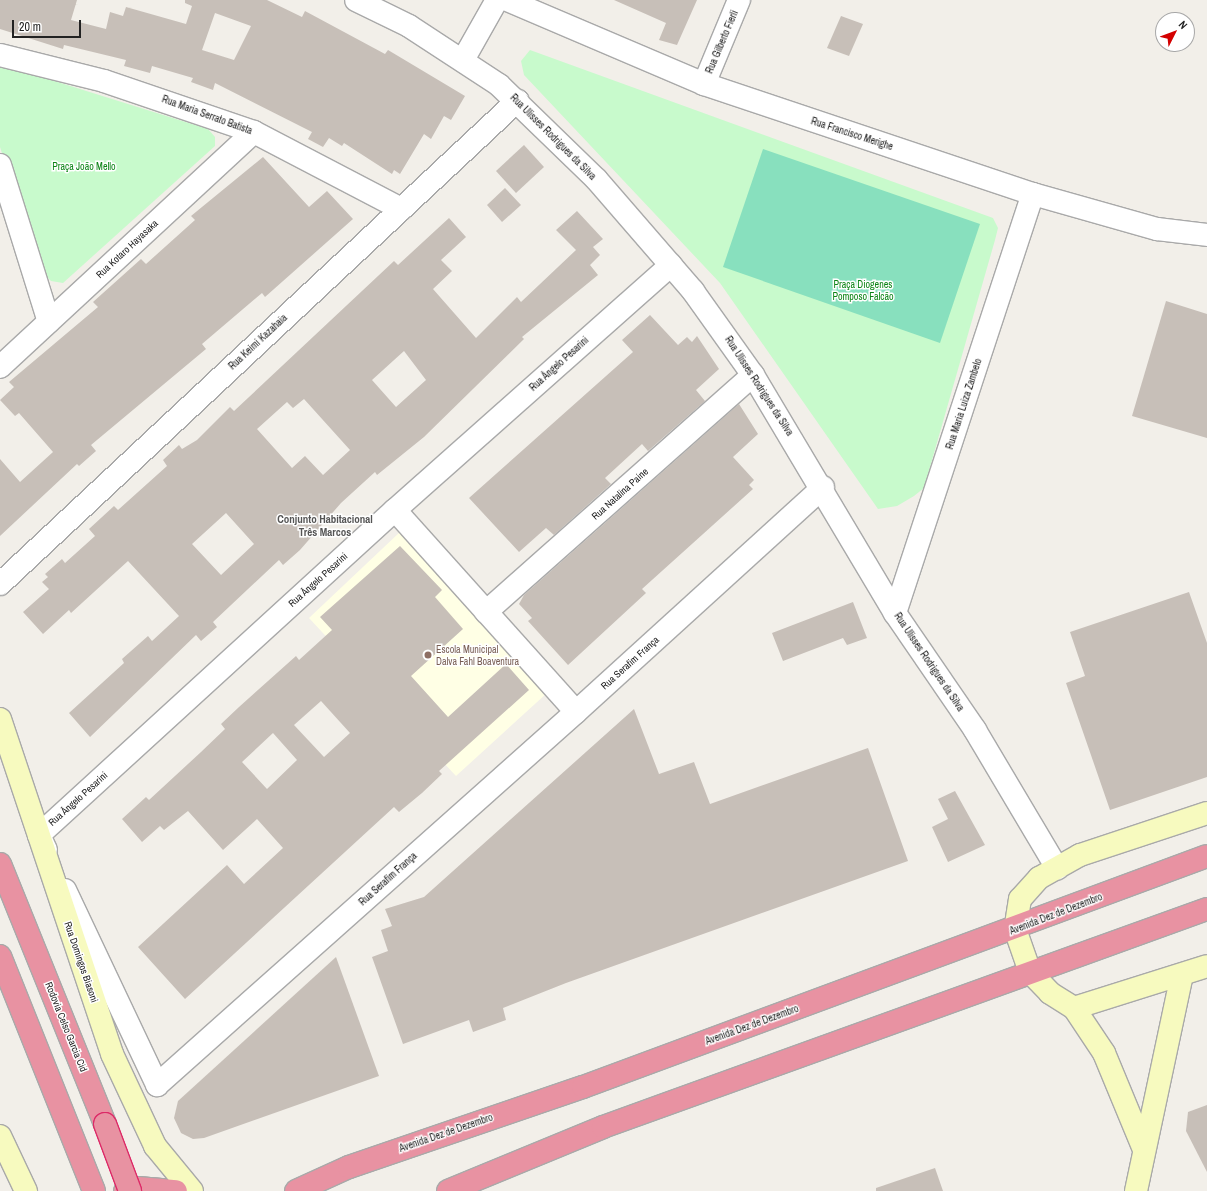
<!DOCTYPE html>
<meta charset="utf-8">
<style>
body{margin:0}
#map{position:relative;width:1207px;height:1191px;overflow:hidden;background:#f2efe9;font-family:"Archivo Narrow",sans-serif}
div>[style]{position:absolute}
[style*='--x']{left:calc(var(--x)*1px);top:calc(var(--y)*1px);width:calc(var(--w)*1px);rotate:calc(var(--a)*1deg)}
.education>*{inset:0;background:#ffffe5}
.park>*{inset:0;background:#c8facc}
.pitch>*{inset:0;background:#88e0be}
.building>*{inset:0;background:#c7bfb8}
.roads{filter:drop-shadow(1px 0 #a9a9a9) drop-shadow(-1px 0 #a9a9a9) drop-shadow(0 1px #a9a9a9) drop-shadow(0 -1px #a9a9a9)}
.street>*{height:22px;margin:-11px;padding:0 11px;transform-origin:11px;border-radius:11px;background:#fff}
.secondary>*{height:22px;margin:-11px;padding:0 11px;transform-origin:11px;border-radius:11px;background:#f7fabf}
.highway>*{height:22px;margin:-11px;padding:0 11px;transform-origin:11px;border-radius:11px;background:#e892a2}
.bridges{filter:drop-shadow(1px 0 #dc2a67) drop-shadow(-1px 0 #dc2a67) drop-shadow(0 1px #dc2a67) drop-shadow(0 -1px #dc2a67)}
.highway-bridge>*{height:22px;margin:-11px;padding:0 11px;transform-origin:11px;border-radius:11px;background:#e892a2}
.dots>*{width:11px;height:11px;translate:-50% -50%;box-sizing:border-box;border:2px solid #fff;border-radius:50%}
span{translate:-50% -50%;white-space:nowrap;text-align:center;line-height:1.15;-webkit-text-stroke:3px #fff;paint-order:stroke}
.street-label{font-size:10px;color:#222}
.park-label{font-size:10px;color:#0c8416}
.education-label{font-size:10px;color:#785e54}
.left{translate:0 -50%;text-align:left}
.neighbourhood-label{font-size:11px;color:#555;font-weight:700}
.north{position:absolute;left:1155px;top:12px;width:40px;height:40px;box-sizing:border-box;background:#fff;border:1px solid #a7a7a7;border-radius:50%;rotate:48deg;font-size:11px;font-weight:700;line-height:16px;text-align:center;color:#222}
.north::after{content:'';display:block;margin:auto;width:14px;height:18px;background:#d40000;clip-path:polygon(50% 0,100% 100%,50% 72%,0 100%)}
.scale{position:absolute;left:12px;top:20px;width:69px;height:18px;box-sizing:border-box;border:2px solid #222;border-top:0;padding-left:5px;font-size:12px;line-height:14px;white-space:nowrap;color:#222;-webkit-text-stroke:3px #fff;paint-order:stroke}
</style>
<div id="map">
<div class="education">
<i style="clip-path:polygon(400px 532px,547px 693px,456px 776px,309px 618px)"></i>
</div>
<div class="park">
<i style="clip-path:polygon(530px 50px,993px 218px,998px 228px,995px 240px,924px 488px,914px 496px,897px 506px,878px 509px,720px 283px,524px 75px,521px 61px)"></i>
<i style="clip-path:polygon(0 64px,208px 129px,215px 137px,215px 146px,63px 283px,51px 281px,39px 269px,0 147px)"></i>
</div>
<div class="pitch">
<i style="clip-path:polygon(763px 149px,980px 224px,940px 343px,723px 267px)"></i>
</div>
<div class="building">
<i style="clip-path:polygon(evenodd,0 0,77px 0,71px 20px,106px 29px,110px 12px,123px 16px,126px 7px,186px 24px,192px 6px,185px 3px,185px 0,267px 0,302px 17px,305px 11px,385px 54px,388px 50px,465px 96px,451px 120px,444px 116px,431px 139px,424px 134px,400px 174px,394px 170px,392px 174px,344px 143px,342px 146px,329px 138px,323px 147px,308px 139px,312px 132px,215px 83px,213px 90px,191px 82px,193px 78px,152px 66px,150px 73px,124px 66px,126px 60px,64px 45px,63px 49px,0 29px,0 0,215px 13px,251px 26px,234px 60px,202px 50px,215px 13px)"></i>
<i style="clip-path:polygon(614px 0,697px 0,677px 45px,659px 40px,666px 23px)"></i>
<i style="clip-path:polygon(841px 16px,863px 24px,849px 56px,827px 48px)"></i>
<i style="clip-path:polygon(524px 145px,544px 167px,516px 193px,496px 171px)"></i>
<i style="clip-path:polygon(263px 157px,309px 207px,327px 191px,353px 219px,265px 297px,262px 293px,202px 344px,206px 349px,91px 445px,96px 451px,79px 466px,77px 464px,0 536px,0 459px,20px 482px,53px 452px,19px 413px,15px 416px,0 400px,14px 387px,9px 382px,98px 307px,93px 302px,141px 259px,146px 264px,195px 220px,191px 216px)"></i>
<i style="clip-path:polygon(505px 188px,521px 205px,502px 222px,487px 205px)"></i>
<i style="clip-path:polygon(evenodd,577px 211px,603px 239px,593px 247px,600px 255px,590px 265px,598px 275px,522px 337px,524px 339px,424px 437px,377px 475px,375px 472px,341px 503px,300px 550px,283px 565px,279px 560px,213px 622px,217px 627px,201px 641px,196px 635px,90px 737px,69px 713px,124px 663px,122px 659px,148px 636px,152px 641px,179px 616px,128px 561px,71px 613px,69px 610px,43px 634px,23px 612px,49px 589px,42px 582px,48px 577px,45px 574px,62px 559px,65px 563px,95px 536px,89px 529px,114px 506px,118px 510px,167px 466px,163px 460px,179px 445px,182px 449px,197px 440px,230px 407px,234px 411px,394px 261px,398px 265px,449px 218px,466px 237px,441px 260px,452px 271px,433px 289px,476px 338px,517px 297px,521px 302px,576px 250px,556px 230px,577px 211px,404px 351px,426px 380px,396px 407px,372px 380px,404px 351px,577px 211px,304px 399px,350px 450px,323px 475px,305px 456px,292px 468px,257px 429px,287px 402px,293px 408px,304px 399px,577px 211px,226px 513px,254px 544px,221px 575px,192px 544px,226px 513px)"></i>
<i style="clip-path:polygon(1166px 301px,1207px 314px,1207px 438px,1132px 416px)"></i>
<i style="clip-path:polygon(650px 315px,678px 345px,687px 337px,692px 342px,697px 336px,719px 369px,696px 390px,705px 401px,648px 451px,642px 444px,605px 478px,611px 484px,554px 535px,546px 528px,519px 552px,469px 498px,633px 352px,622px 340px)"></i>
<i style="clip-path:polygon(739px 404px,758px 434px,733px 457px,754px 480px,749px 485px,753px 489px,642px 589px,646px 593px,568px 665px,528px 621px,532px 618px,519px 604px,524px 595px)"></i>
<i style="clip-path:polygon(evenodd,400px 546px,442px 590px,435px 597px,463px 629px,411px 676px,448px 717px,506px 664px,529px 690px,439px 771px,442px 774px,422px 793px,399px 812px,394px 807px,185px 999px,138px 947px,227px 865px,244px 884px,283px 848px,257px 819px,223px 850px,188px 811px,164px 830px,160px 826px,142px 842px,122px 819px,146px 797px,149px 800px,201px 752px,225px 729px,221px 724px,239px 707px,296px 656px,299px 660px,332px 630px,320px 617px,400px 546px,321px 701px,350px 733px,324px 757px,294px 725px,321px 701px,400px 546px,273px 733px,297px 760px,267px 789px,242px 762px,273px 733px)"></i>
<i style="clip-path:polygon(1189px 592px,1207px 643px,1207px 777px,1110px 810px,1066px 683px,1085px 676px,1070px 632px)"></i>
<i style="clip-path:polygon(853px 602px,867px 638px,847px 645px,843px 638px,783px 661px,772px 633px)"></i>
<i style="clip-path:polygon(634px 709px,659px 774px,694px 762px,710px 804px,868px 748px,908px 861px,566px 983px,503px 1008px,506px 1020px,473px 1032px,469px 1020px,403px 1044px,372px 957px,388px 951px,381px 930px,392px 926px,385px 909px,424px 897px)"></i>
<i style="clip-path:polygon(955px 791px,985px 845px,948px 862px,932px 827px,948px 819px,938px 799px)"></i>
<i style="clip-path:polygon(336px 957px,379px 1076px,204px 1138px,193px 1139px,181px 1133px,174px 1118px,178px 1101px)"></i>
<i style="clip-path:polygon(1207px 1105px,1207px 1172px,1186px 1131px,1188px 1112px)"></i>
<i style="clip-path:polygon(935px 1168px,943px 1191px,876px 1191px,876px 1188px)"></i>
</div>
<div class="roads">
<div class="street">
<i style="--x:356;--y:0;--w:59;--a:26.1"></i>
<i style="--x:409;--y:26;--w:108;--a:33.2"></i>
<i style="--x:499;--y:85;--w:136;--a:44.1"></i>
<i style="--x:597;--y:180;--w:147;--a:49.1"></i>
<i style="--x:693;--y:291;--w:103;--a:54.5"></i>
<i style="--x:753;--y:375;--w:277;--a:59.2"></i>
<i style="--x:895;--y:613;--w:142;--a:55.6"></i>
<i style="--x:975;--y:730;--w:161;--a:59.3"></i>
<i style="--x:507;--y:0;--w:214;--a:23.1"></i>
<i style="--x:704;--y:84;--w:347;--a:18.5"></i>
<i style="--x:1033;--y:194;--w:129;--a:15.8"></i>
<i style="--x:1157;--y:229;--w:50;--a:6.8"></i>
<i style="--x:0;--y:55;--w:107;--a:14"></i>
<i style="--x:104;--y:81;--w:158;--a:18.8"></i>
<i style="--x:254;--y:132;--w:166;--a:27.6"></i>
<i style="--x:463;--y:60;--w:69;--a:-60.5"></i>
<i style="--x:704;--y:84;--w:91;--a:-67.4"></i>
<i style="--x:0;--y:165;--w:164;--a:72.7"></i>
<i style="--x:0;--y:367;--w:346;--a:-42.8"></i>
<i style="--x:395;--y:510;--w:271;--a:48.1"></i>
<i style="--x:0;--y:584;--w:708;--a:-43.05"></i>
<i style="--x:486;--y:612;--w:357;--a:-41.6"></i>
<i style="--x:895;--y:613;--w:441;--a:-71.8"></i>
<i style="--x:46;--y:850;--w:17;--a:-115"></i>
<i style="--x:39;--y:835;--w:482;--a:-42.4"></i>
<i style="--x:395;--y:510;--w:369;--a:-41.6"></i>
<i style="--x:65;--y:890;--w:216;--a:64.7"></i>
<i style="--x:157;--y:1085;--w:561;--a:-41.68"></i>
<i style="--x:576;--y:712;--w:334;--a:-42.3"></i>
</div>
<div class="secondary">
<i style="--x:0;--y:719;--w:353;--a:71.5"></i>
<i style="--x:112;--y:1054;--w:102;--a:64.9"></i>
<i style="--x:155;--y:1146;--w:58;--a:50.6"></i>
<i style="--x:1207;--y:813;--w:134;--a:161.7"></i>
<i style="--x:1080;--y:855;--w:47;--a:150.7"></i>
<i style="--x:1039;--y:878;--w:28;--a:132"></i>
<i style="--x:1020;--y:899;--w:30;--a:99"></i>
<i style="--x:1015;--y:929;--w:46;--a:70.8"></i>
<i style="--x:1030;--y:972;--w:29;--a:46"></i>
<i style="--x:1050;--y:993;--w:28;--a:32"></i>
<i style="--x:1074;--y:1008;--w:139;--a:-17.5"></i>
<i style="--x:1074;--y:1008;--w:54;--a:56.3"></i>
<i style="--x:1104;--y:1053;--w:102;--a:67.5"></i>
<i style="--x:0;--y:1136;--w:61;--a:64.7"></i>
<i style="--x:1136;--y:1191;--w:221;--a:-78"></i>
</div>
<div class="highway">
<i style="--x:0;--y:864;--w:280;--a:68"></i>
<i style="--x:0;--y:956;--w:253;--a:68.2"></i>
<i style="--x:125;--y:1191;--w:13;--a:-13"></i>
<i style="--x:138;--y:1188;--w:38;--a:5"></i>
<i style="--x:296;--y:1191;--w:58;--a:-24.4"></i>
<i style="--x:349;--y:1167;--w:247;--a:-18.9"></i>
<i style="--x:583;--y:1087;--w:665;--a:-20.31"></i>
<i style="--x:448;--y:1191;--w:168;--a:-22.4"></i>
<i style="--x:603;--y:1127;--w:642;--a:-19.85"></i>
</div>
</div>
<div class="bridges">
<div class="highway-bridge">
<i style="--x:105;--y:1124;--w:72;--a:69.5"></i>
</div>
</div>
<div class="dots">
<i style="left:428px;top:655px;background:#8d6e63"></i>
</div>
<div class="street-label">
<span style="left:722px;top:42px;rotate:-67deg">Rua Gilberto Fierli</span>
<span style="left:207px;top:115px;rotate:20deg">Rua Maria Serrato Batista</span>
<span style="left:852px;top:134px;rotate:18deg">Rua Francisco Merighe</span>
<span style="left:553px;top:137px;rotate:45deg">Rua Ulisses Rodrigues da Silva</span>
<span style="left:127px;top:249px;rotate:-43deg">Rua Kotaro Hayasaka</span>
<span style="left:258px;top:342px;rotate:-43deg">Rua Keimi Kazahaia</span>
<span style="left:559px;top:364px;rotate:-42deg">Rua Ângelo Pesarini</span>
<span style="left:759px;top:386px;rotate:57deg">Rua Ulisses Rodrigues da Silva</span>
<span style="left:964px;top:404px;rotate:-72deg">Rua Maria Luiza Zambelo</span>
<span style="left:620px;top:494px;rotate:-42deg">Rua Natalina Paine</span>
<span style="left:318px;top:580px;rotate:-42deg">Rua Ângelo Pesarini</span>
<span style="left:929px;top:662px;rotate:56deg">Rua Ulisses Rodrigues da Silva</span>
<span style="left:630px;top:663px;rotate:-42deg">Rua Serafim França</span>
<span style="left:78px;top:799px;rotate:-42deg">Rua Ângelo Pesarini</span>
<span style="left:388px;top:879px;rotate:-42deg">Rua Serafim França</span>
<span style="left:1056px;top:914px;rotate:-21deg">Avenida Dez de Dezembro</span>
<span style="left:81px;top:962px;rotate:71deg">Rua Domingos Biasoni</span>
<span style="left:752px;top:1025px;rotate:-20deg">Avenida Dez de Dezembro</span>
<span style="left:66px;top:1027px;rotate:68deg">Rodovia Celso Garcia Cid</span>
<span style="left:446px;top:1133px;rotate:-19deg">Avenida Dez de Dezembro</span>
</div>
<div class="park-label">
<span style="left:84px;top:167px">Praça João Mello</span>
<span style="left:863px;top:290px">Praça Diogenes<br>Pomposo Falcão</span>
</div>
<div class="education-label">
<span class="left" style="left:436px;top:655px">Escola Municipal<br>Dalva Fahl Boaventura</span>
</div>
<div class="neighbourhood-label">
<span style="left:325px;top:526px">Conjunto Habitacional<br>Três Marcos</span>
</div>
<div class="north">N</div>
<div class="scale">20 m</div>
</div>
